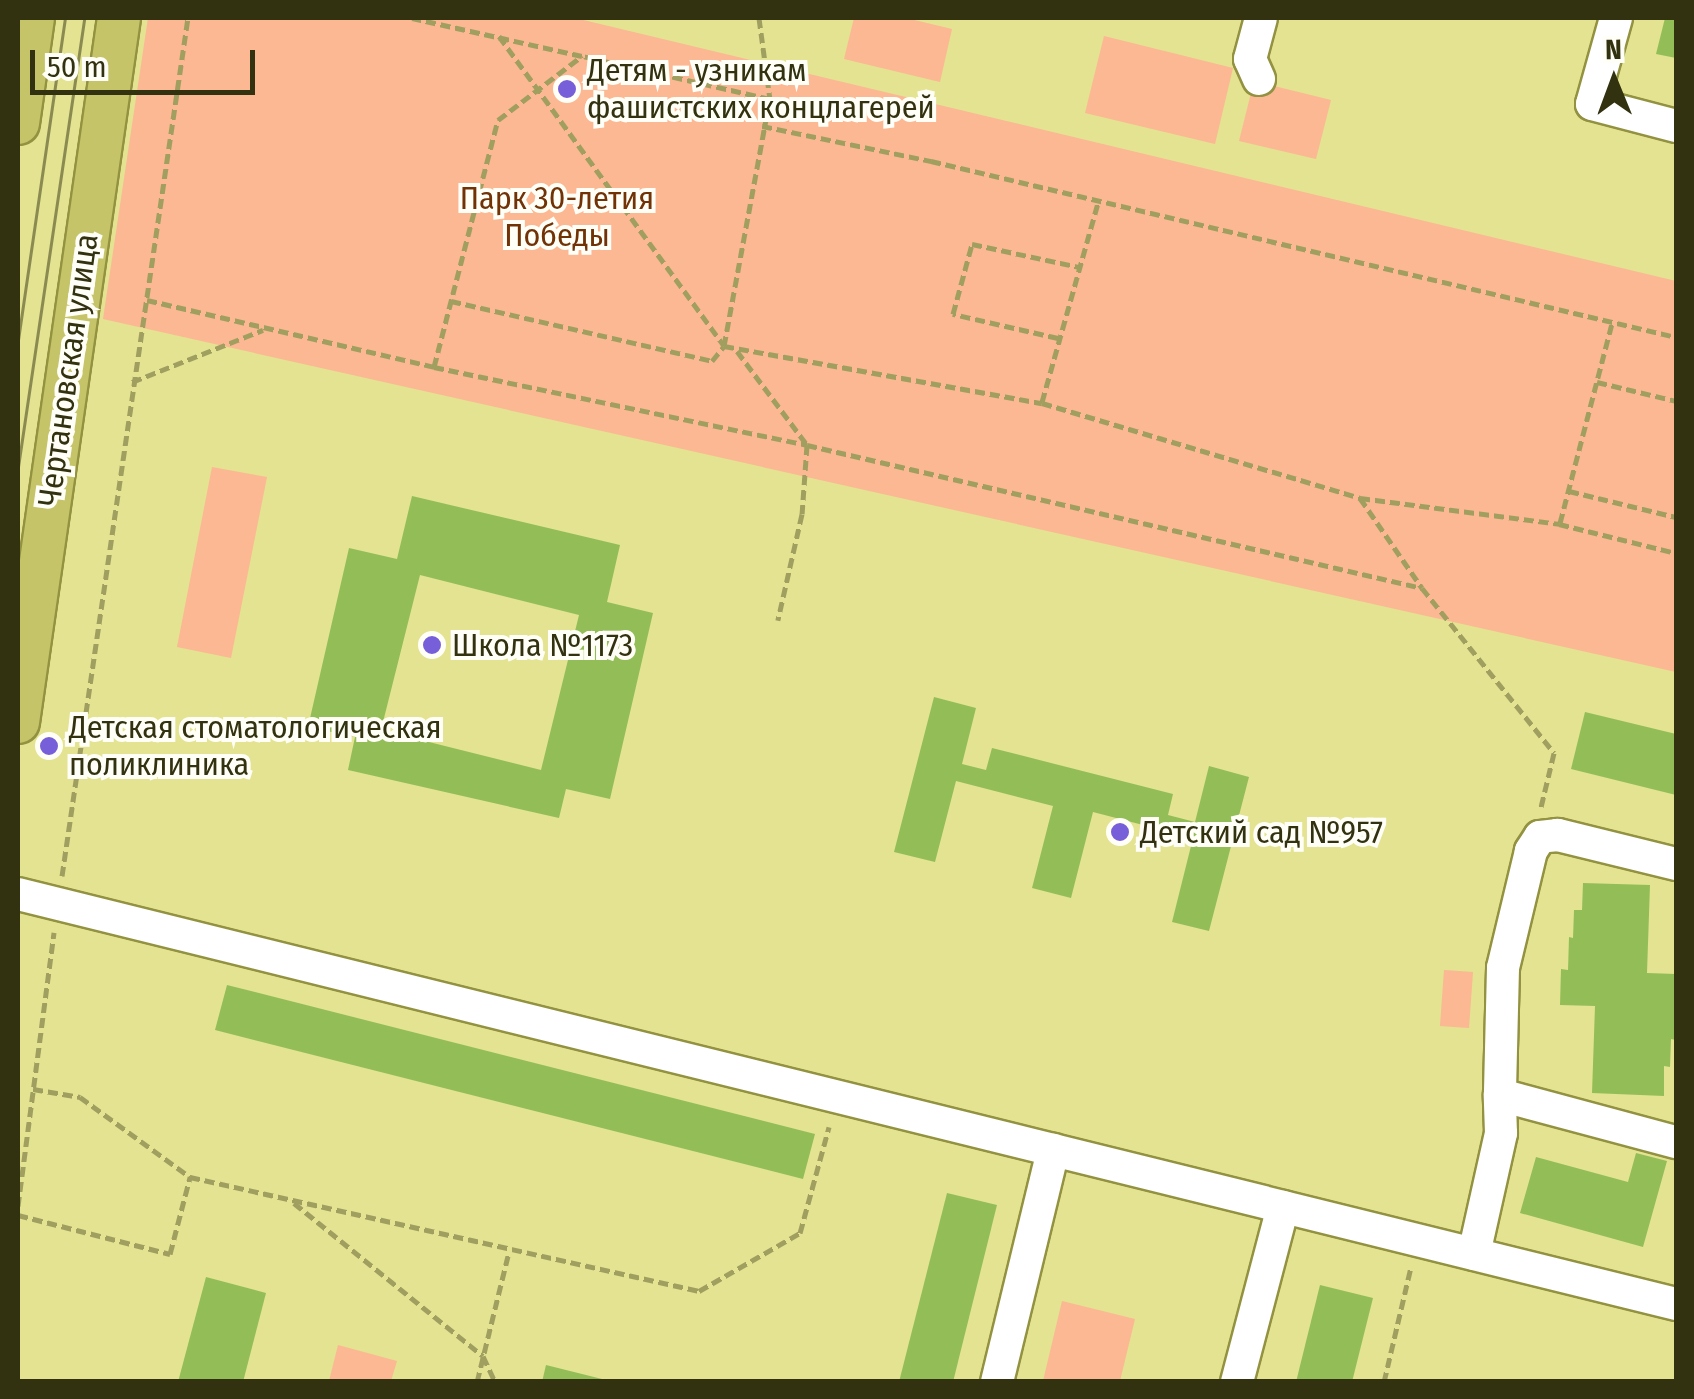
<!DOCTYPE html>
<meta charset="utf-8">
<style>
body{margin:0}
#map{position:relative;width:1694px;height:1399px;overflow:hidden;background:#e3e391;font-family:"Fira Sans Condensed",sans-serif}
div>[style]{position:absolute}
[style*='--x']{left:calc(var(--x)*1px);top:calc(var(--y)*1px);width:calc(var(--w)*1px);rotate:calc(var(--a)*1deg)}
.green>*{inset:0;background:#fcb793}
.building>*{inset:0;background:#93be57}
.path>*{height:5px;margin-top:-2.5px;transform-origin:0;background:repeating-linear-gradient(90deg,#a09f60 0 10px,transparent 0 15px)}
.roads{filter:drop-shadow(2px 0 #929241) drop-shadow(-2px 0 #929241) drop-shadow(0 2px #929241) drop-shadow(0 -2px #929241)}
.minor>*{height:32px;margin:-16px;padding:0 16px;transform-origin:16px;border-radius:16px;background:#fff}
.major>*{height:42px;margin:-21px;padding:0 21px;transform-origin:21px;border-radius:21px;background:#c6c468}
.tram>*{height:2.5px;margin:-1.25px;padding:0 1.25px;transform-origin:1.25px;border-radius:1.25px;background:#8b8b51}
.dots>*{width:28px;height:28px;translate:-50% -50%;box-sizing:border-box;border:5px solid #fffff7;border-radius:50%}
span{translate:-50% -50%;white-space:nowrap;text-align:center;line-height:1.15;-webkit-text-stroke:8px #fffff7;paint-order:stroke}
.poi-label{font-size:32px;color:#333210}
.left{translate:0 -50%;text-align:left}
.park-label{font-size:32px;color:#713206}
.street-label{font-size:32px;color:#333210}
.frame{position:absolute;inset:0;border:20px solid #333210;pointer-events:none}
.north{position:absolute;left:1564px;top:30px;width:100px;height:100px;-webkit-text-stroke:8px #fffff7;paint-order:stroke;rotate:359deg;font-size:28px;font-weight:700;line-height:40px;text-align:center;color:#333210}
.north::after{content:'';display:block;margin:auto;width:35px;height:45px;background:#333210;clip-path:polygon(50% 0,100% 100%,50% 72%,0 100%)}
.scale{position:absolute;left:30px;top:50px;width:225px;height:45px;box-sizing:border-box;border:5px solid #333210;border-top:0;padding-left:12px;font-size:30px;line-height:35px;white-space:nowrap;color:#333210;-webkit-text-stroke:8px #fffff7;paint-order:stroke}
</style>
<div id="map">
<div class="green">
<i style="clip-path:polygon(148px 18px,575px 18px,1676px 281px,1676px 672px,103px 319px)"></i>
<i style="clip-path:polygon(854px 18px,906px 18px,952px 29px,940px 82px,844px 59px)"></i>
<i style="clip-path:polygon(1104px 36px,1233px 68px,1215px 144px,1085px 113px)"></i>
<i style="clip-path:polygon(1254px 81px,1331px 100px,1316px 159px,1239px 141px)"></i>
<i style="clip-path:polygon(212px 467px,267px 477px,231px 658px,177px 647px)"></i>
<i style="clip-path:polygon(1444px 970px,1473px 972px,1469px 1028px,1440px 1026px)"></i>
<i style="clip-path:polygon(1062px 1301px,1135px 1319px,1120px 1381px,1043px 1381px)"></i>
<i style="clip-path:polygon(338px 1345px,397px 1361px,391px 1381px,329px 1381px)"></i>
</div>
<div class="building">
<i style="clip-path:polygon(1665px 18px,1676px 18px,1676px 58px,1656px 54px)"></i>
<i style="clip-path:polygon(evenodd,412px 496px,620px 545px,607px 602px,653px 613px,610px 799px,566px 789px,559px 818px,348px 770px,355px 737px,308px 727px,349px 548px,397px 559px,412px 496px,420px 575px,579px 615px,541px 770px,381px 730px,420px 575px)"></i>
<i style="clip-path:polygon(934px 697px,976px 708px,962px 764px,986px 770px,992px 748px,1173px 794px,1168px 815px,1195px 822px,1209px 766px,1249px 777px,1209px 931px,1172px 922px,1193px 838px,1093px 812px,1071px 898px,1032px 888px,1053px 806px,956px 781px,935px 862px,894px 852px)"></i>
<i style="clip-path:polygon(1585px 712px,1676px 734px,1676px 795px,1571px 769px)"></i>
<i style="clip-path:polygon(1583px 883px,1650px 885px,1647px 973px,1676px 974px,1676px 1040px,1671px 1039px,1670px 1067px,1664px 1066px,1664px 1096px,1592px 1093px,1595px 1006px,1560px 1005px,1561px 969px,1568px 970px,1569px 937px,1573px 938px,1574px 910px,1582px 910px)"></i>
<i style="clip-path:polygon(227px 985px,815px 1134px,803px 1179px,215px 1030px)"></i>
<i style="clip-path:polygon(1636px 1153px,1667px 1161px,1643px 1247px,1520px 1213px,1536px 1157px,1628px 1182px)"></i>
<i style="clip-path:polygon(947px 1193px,997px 1205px,953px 1382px,899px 1382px)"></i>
<i style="clip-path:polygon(206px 1277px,266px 1293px,243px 1382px,178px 1382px)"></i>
<i style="clip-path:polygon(1320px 1285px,1373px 1298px,1352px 1382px,1296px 1382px)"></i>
<i style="clip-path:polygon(546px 1365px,606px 1380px,606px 1382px,542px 1382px)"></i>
</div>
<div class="path">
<i style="--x:759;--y:18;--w:82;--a:82.3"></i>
<i style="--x:499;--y:36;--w:383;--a:54"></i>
<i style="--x:724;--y:346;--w:323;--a:10.2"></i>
<i style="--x:1042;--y:403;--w:332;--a:16.6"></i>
<i style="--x:1360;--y:498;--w:201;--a:7.4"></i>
<i style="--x:1559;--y:524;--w:121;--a:13.9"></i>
<i style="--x:762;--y:126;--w:173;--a:11.7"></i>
<i style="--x:931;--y:161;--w:766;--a:13.29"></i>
<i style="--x:147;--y:300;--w:295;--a:13.1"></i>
<i style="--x:434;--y:367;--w:255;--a:-75.5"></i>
<i style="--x:498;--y:120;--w:106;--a:-37.3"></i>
<i style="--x:582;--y:56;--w:174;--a:-167.4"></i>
<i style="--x:451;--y:301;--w:268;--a:12.9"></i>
<i style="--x:712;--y:361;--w:19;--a:-51"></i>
<i style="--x:724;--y:346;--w:251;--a:-79.5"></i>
<i style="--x:770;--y:99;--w:193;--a:-167.1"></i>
<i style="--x:1058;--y:338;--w:108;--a:-167.1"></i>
<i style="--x:953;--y:314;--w:73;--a:-74.8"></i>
<i style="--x:972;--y:244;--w:109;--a:12.1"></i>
<i style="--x:737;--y:351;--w:117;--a:53.3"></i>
<i style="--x:807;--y:445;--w:69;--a:94.1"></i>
<i style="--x:802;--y:514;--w:109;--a:102.8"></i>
<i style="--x:434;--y:367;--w:381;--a:11.8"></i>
<i style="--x:807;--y:445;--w:631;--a:13.09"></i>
<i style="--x:132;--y:382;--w:141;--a:-21.7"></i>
<i style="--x:1597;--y:382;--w:81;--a:13.5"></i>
<i style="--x:1042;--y:402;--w:207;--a:-74.3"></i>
<i style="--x:1569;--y:491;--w:110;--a:13.7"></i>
<i style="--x:1360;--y:498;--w:109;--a:55.4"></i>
<i style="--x:1422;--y:588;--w:211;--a:51.3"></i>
<i style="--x:1554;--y:753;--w:56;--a:103.5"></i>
<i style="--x:1560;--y:523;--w:207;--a:-75.4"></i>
<i style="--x:62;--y:876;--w:867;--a:-81.65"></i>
<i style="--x:33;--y:1089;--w:48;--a:9.7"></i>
<i style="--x:80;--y:1097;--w:136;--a:36"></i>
<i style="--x:190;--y:1177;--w:522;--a:12.62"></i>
<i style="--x:699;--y:1291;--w:116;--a:-29.9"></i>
<i style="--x:800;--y:1233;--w:110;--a:-74.7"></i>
<i style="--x:294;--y:1203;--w:243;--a:39"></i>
<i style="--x:483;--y:1356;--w:29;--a:65"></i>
<i style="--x:18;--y:1206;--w:276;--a:-82.5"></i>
<i style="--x:18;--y:1215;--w:157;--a:14.4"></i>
<i style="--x:170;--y:1254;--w:80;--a:-75.4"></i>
<i style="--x:477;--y:1382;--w:134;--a:-76.2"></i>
<i style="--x:1384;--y:1382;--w:118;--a:-76.8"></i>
</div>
<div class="roads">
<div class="minor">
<i style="--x:1616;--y:18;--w:89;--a:105.6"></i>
<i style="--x:1592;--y:104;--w:87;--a:14.7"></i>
<i style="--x:1259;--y:79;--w:22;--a:-114"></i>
<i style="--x:1250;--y:59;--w:42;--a:-75"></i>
<i style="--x:1676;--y:864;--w:122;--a:-166.2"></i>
<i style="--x:1558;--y:835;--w:18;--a:174"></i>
<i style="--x:1540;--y:837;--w:17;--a:123"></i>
<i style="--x:1531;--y:851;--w:120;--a:103.5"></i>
<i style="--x:1503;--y:968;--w:127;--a:91.4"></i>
<i style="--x:1500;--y:1095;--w:182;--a:15"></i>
<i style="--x:18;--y:894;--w:1708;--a:13.89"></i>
<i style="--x:1474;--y:1254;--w:124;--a:-77.4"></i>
<i style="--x:1501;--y:1133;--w:38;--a:-92"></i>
<i style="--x:997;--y:1382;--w:239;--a:-76.4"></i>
<i style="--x:1237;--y:1382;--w:181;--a:-75.3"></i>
</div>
<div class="major">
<i style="--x:18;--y:123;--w:106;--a:-81.9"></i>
<i style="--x:18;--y:722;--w:711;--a:-81.84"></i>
</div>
</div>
<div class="tram">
<i style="--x:18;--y:340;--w:325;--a:-81.7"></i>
<i style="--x:18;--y:467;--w:454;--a:-81.6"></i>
</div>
<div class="dots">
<i style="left:567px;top:89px;background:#775fda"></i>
<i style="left:432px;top:645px;background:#775fda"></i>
<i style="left:49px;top:746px;background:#775fda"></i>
<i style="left:1120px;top:832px;background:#775fda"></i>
</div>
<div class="poi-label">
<span class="left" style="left:587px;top:89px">Детям - узникам<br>фашистских концлагерей</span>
<span class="left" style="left:452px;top:645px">Школа №1173</span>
<span class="left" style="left:69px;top:746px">Детская стоматологическая<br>поликлиника</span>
<span class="left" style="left:1140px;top:832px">Детский сад №957</span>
</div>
<div class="park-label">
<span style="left:557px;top:217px">Парк 30-летия<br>Победы</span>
</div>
<div class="street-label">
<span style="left:68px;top:370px;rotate:-82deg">Чертановская улица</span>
</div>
<div class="frame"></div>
<div class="north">N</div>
<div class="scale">50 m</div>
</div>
